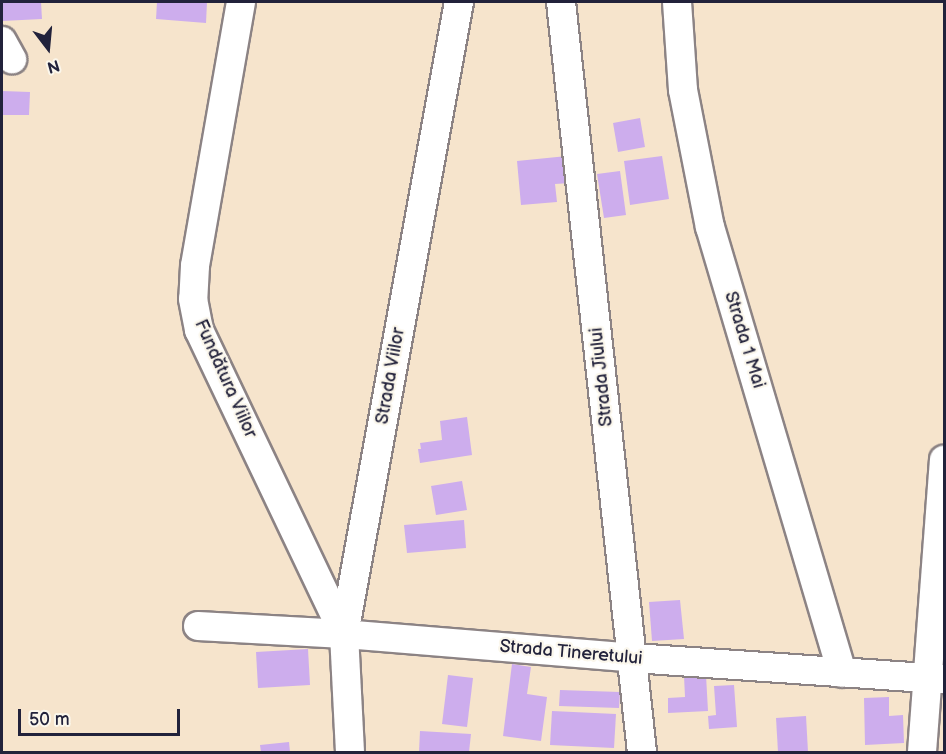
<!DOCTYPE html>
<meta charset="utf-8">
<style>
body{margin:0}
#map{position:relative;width:946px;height:754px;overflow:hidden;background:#f6e4cc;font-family:"Balsamiq Sans",sans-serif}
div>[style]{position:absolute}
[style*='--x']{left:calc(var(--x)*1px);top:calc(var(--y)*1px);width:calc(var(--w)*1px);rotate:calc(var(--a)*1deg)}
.building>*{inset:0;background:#cdaded}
.roads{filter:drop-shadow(2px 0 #8c8384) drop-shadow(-2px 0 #8c8384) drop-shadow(0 2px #8c8384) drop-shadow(0 -2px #8c8384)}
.minor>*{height:28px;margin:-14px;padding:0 14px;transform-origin:14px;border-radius:14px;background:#fff}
span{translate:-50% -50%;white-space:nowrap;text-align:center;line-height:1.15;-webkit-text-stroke:4.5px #fbf7ec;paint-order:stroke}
.street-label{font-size:18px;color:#22223b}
.frame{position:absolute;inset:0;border:3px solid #22223b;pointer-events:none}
.north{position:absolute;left:18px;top:18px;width:60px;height:60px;-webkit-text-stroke:4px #fbf7ec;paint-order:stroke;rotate:164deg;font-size:16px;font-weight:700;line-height:24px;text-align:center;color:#22223b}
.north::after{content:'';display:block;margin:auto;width:21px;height:27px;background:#22223b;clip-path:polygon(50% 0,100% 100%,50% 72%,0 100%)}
.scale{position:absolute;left:18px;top:709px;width:162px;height:27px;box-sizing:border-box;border:3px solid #22223b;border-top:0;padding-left:8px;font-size:18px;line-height:21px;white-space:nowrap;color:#22223b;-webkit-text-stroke:4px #fbf7ec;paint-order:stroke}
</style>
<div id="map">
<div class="building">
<i style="clip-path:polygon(2px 2px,41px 2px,42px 19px,2px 21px)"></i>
<i style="clip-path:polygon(157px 2px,207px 2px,206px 23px,156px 19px)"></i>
<i style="clip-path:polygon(2px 91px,30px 92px,29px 115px,2px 115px)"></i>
<i style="clip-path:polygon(640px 118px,645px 147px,618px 152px,613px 123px)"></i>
<i style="clip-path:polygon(567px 156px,570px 183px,555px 184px,557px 202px,521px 205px,517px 161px)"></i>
<i style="clip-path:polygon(662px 156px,669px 199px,630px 205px,624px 161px)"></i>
<i style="clip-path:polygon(620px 171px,626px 215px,604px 218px,597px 174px)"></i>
<i style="clip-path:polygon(467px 417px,472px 455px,420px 463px,418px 449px,421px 449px,420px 443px,442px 440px,440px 421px)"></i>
<i style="clip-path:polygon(462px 481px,467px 510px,436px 515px,431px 486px)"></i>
<i style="clip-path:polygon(464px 520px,466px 548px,407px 553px,404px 525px)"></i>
<i style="clip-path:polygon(680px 600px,684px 639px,652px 641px,649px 602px)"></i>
<i style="clip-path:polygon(308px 649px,310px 685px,258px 688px,256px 652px)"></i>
<i style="clip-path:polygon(512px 664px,531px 667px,527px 694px,547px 697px,541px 741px,503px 736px)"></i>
<i style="clip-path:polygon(448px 675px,473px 678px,467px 727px,442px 724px)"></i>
<i style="clip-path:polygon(706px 675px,708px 711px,668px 713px,668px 698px,685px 697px,684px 676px)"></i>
<i style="clip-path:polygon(734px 685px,737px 727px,709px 729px,708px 716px,716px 715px,714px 686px)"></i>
<i style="clip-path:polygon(560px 690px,620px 692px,619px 708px,559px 706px)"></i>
<i style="clip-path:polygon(889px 697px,889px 716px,903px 715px,904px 743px,865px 745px,864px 698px)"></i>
<i style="clip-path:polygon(552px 711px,616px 714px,614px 748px,550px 745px)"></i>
<i style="clip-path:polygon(806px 716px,808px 752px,778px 752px,776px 718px)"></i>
<i style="clip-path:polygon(420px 731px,471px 734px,469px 752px,419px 752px)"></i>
<i style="clip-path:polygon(289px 742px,290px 752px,261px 752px,260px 745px)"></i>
</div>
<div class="roads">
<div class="minor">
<i style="--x:241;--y:2;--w:268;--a:99.9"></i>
<i style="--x:195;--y:266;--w:33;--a:93"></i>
<i style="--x:193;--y:299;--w:32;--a:79"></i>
<i style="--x:199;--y:330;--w:337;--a:64.5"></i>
<i style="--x:561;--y:2;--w:754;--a:83.84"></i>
<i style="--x:677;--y:2;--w:88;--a:86.1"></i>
<i style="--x:683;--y:90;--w:140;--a:78.9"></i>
<i style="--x:710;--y:227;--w:465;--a:73.5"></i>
<i style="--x:2;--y:41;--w:21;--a:61"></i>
<i style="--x:198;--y:626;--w:146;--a:3.1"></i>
<i style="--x:344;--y:634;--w:290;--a:4.7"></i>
<i style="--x:633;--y:658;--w:312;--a:3.9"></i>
<i style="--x:350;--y:752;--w:118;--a:-92.9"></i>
<i style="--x:344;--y:634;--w:642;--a:-79.69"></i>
<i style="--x:922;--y:752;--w:293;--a:-85.7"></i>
</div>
</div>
<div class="street-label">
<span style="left:744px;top:340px;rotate:73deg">Strada 1 Mai</span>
<span style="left:391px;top:376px;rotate:-80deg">Strada Viilor</span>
<span style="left:602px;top:377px;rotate:-96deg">Strada Jiului</span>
<span style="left:225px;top:379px;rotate:66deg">Fundătura Viilor</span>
<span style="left:571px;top:653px;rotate:5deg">Strada Tineretului</span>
</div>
<div class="frame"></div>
<div class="north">N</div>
<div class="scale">50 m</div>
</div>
